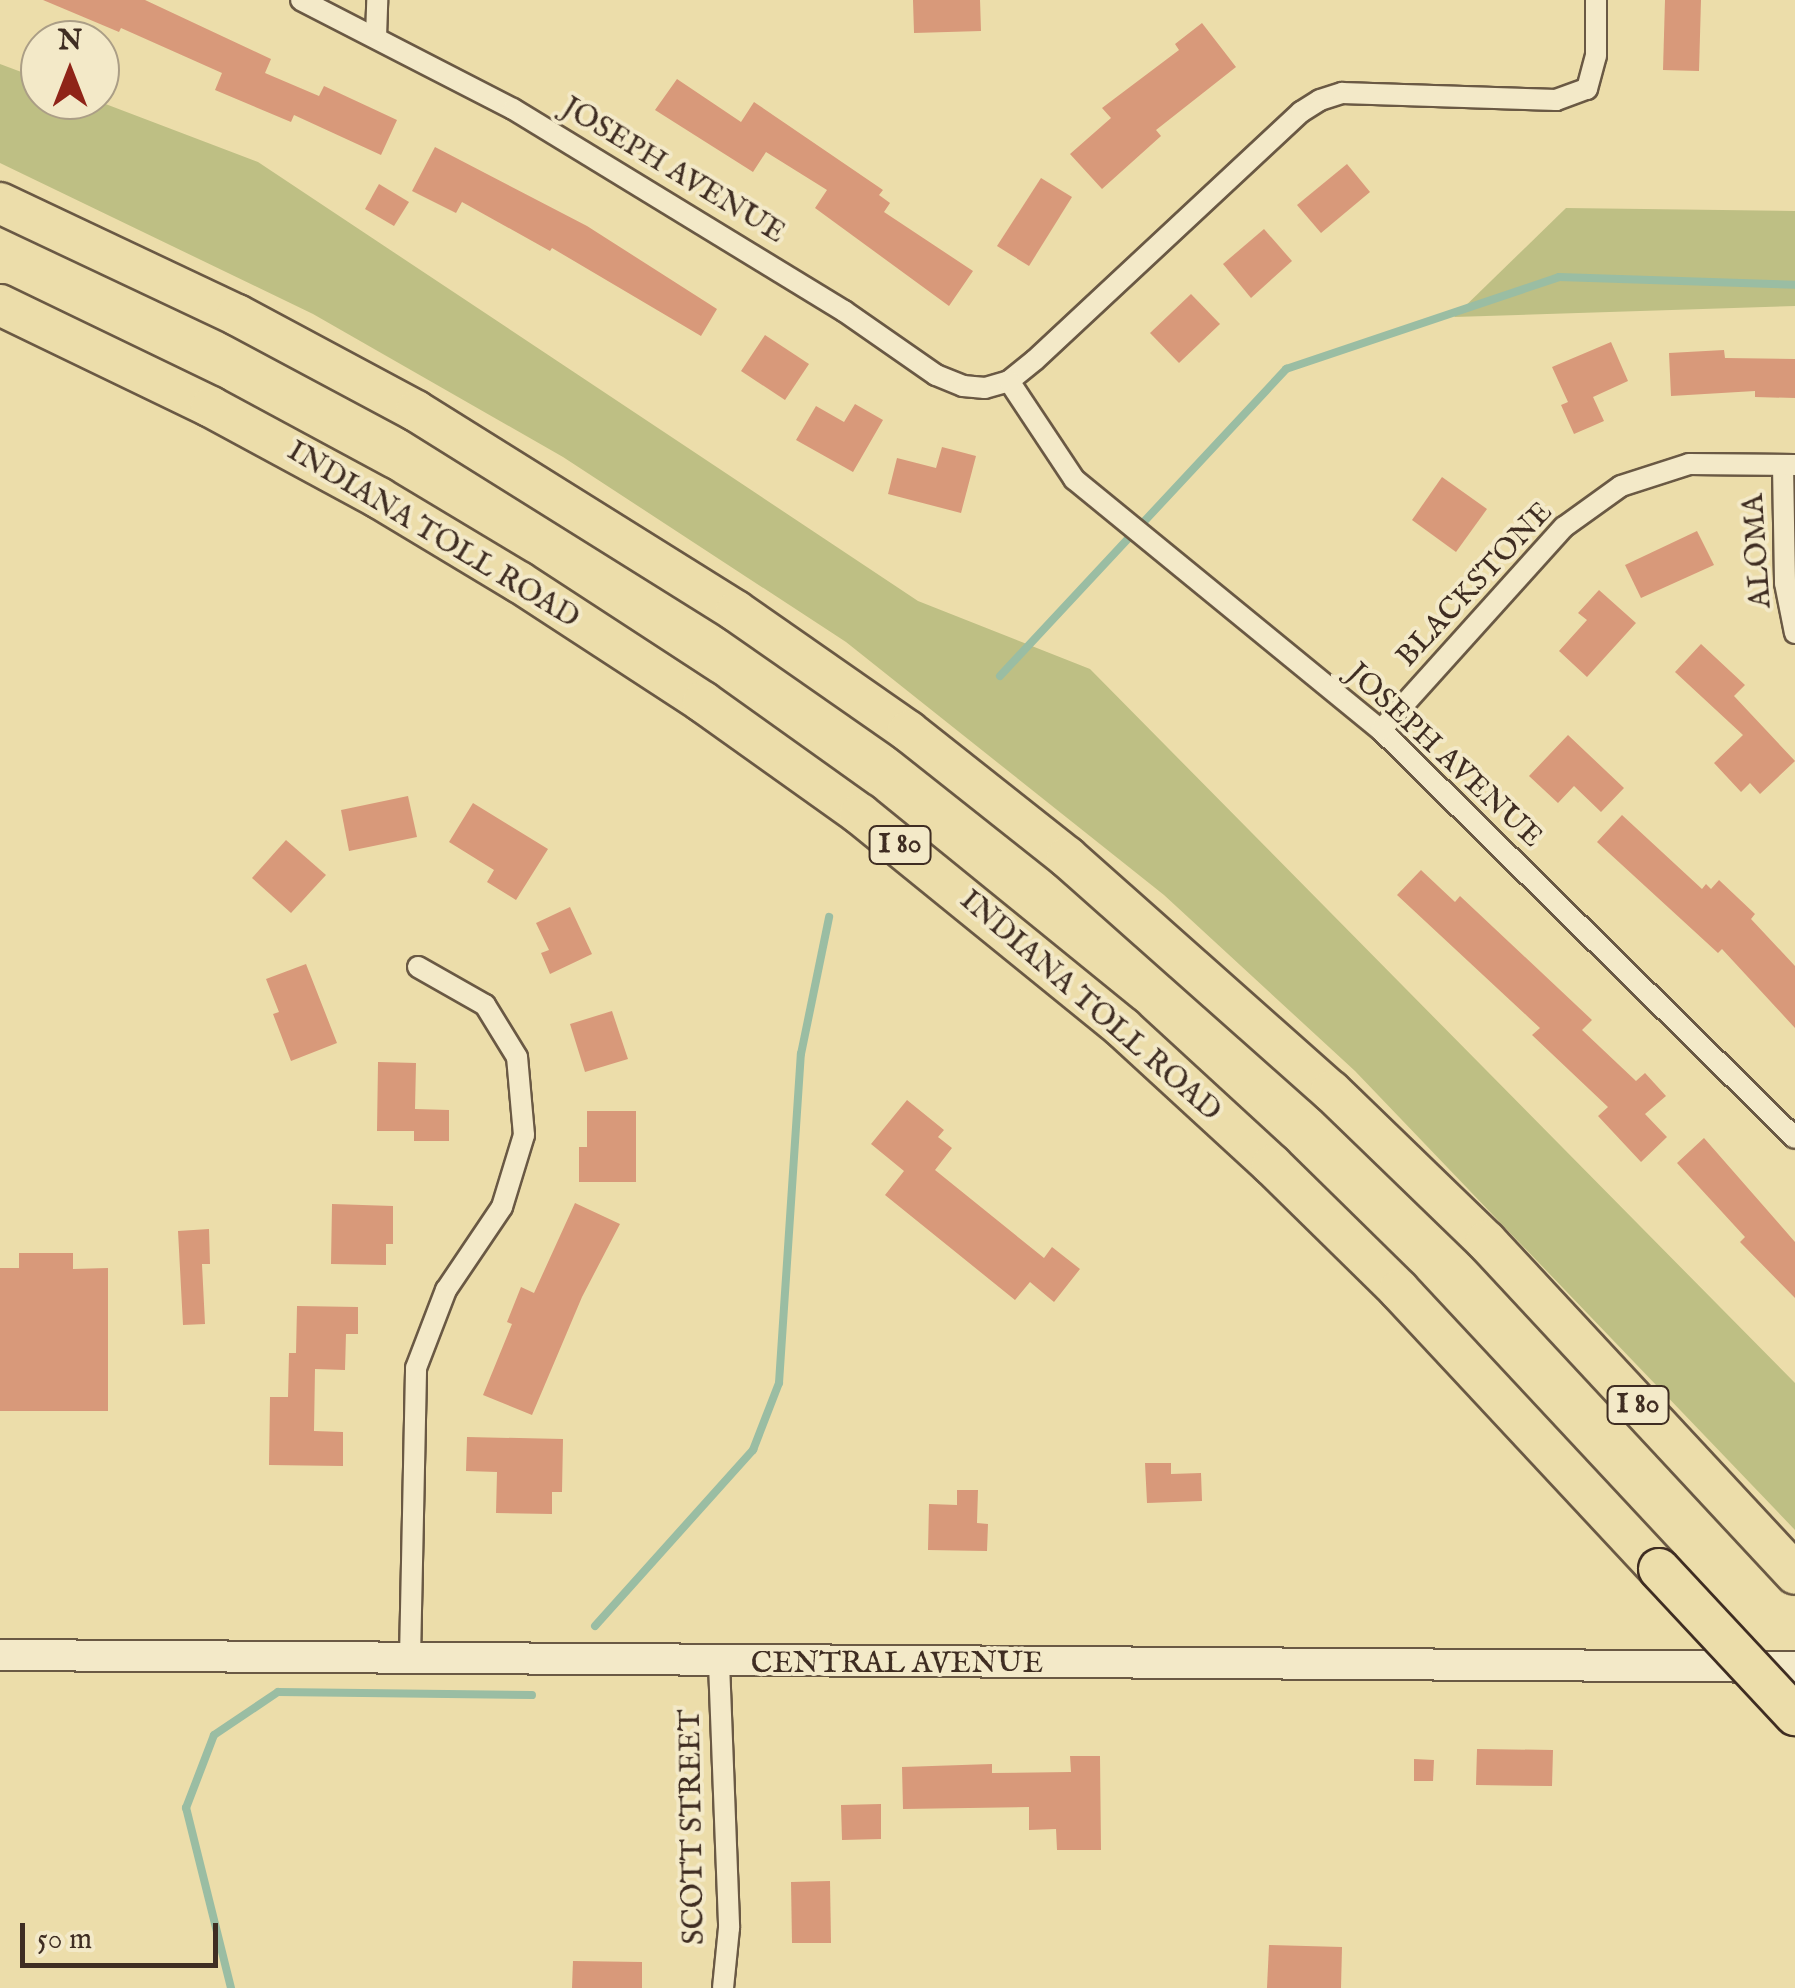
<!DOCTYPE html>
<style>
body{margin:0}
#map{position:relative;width:1795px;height:1988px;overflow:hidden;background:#ecddaa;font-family:"IM FELL English",serif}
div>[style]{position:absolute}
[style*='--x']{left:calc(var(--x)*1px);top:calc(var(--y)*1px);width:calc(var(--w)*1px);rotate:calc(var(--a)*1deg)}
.green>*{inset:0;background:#bebf84}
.stream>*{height:8px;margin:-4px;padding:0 4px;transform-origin:4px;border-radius:4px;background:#9abda3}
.building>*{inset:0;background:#d8997a}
.roads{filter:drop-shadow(2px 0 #6a5944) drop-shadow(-2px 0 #6a5944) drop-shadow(0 2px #6a5944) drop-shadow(0 -2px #6a5944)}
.street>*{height:20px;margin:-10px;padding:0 10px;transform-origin:10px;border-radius:10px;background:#f3e9c8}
.secondary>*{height:30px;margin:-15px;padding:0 15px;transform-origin:15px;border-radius:15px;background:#f3e9c8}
.highway>*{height:40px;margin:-20px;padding:0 20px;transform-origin:20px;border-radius:20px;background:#ecddaa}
.bridges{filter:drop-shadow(2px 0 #3f2d22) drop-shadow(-2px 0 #3f2d22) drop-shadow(0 2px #3f2d22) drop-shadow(0 -2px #3f2d22)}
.highway-bridge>*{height:40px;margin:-20px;padding:0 20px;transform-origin:20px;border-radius:20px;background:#ecddaa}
span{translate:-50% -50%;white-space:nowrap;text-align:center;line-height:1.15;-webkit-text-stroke:8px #f3e9c8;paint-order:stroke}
.shield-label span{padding:2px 8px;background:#f3e9c8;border:2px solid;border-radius:8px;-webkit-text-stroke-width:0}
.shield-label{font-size:28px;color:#3f2d22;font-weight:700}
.street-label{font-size:30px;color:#3f2d22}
.north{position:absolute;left:20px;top:20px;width:100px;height:100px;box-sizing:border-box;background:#f3e9c8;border:2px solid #ab9e86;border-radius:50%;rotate:0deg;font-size:28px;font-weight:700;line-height:40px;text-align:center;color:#3f2d22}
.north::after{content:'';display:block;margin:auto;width:35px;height:45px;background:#8f2418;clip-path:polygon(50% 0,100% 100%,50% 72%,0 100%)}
.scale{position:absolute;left:20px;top:1923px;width:198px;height:45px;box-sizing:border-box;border:5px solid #3f2d22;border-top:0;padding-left:12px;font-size:30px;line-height:35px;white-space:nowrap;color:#3f2d22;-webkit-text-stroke:8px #f3e9c8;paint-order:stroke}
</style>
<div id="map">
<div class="green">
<i style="clip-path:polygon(0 64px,40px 79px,40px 100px,95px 100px,258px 162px,918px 601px,1090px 669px,1795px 1383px,1795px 1530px,1355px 1071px,1164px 895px,846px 642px,563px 457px,313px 314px,0 163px)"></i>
<i style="clip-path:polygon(1566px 208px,1795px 211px,1795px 306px,1454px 317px)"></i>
</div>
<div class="stream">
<i style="--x:1000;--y:676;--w:420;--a:-47"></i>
<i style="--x:1286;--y:369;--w:288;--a:-18.6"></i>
<i style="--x:1559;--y:277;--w:236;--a:1.9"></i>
<i style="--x:595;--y:1626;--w:237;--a:-48.1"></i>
<i style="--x:753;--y:1450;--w:72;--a:-68.8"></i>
<i style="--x:779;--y:1383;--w:330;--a:-86.2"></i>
<i style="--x:801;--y:1054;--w:140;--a:-78.4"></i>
<i style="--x:231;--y:1988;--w:186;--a:-104"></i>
<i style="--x:186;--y:1808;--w:78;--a:-69"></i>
<i style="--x:214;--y:1735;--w:77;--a:-33.9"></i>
<i style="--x:278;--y:1692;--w:254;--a:0.7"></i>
</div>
<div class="building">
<i style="clip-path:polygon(43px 0,145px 0,271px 59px,265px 73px,319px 96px,324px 86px,397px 120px,381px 155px,294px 115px,291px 122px,215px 90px,222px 73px,121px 28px,119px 32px)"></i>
<i style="clip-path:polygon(913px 0,980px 0,981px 31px,914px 33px)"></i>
<i style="clip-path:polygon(1665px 0,1701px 0,1699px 71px,1663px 70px)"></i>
<i style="clip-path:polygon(1202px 23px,1236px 67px,1156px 130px,1161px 136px,1102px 189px,1070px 154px,1111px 118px,1102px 108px,1179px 50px,1175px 44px)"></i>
<i style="clip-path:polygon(677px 79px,741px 122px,754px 102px,883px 190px,879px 195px,890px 203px,884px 212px,973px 271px,949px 306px,815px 208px,827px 190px,766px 152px,753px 172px,655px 110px)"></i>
<i style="clip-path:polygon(435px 147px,587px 226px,717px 309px,701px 336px,552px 248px,550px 251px,462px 202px,456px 213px,412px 191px)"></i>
<i style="clip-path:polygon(1347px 164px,1370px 192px,1321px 233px,1297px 205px)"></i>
<i style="clip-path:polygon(1041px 178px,1072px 197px,1029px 266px,997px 246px)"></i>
<i style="clip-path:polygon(379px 184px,409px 202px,394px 226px,365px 209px)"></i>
<i style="clip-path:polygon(1264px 229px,1292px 261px,1251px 298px,1223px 264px)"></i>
<i style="clip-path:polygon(1191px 294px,1220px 324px,1179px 363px,1150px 333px)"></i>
<i style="clip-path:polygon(765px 335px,809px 364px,785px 400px,741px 371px)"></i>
<i style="clip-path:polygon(1611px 342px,1628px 381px,1593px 397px,1604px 421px,1574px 434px,1561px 405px,1568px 402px,1552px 367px)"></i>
<i style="clip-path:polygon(1724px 350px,1725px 358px,1795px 359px,1795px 398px,1755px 397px,1755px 391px,1671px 396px,1669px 353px)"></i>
<i style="clip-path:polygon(855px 404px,883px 420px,853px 472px,796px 440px,816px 406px,844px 422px)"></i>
<i style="clip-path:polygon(942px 447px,976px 456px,961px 513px,888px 494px,897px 458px,936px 468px)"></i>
<i style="clip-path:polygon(1442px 477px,1487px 509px,1456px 552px,1412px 520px)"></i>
<i style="clip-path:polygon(1697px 531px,1714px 565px,1641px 598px,1625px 565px)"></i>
<i style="clip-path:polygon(1599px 590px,1636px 623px,1587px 677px,1559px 651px,1587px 620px,1578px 613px)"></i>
<i style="clip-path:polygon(1701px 644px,1745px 685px,1734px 696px,1795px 761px,1760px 794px,1750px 783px,1741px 792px,1714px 763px,1743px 735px,1675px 672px)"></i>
<i style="clip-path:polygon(1568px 735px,1624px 788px,1601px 812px,1574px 786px,1558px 803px,1529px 776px)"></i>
<i style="clip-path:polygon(408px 796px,417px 837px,349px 851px,341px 810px)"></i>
<i style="clip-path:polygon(473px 803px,548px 849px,516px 900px,487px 882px,494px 870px,449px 842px)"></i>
<i style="clip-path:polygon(1622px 815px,1702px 889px,1706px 884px,1711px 889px,1719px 880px,1755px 914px,1751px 919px,1795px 966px,1795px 1028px,1722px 949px,1718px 953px,1597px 842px)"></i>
<i style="clip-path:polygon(286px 840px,326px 875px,291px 913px,252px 878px)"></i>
<i style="clip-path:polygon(1421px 870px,1455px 902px,1460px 896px,1592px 1020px,1582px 1030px,1636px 1081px,1645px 1073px,1666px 1096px,1645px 1114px,1667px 1137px,1641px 1162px,1598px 1116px,1608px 1107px,1532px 1035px,1540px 1028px,1397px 895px)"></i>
<i style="clip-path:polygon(570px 907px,592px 954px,550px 974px,541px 953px,549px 950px,536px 923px)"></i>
<i style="clip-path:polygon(306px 964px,337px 1043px,291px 1061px,273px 1014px,279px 1012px,266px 979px)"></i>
<i style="clip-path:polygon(612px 1011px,628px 1059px,585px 1072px,570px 1024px)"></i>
<i style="clip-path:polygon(378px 1062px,416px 1063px,415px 1109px,449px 1110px,449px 1141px,414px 1141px,414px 1131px,377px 1131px)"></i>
<i style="clip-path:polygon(907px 1100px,944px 1130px,938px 1137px,952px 1148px,935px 1170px,1044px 1258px,1052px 1247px,1080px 1269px,1054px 1302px,1030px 1282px,1015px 1300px,885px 1195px,904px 1171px,871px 1144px)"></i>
<i style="clip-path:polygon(587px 1111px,636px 1111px,636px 1182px,579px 1182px,579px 1147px,587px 1147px)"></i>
<i style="clip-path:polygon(1704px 1138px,1795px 1242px,1795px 1298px,1740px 1242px,1745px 1237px,1677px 1163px)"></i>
<i style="clip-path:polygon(575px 1203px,620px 1224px,582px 1297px,532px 1415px,483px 1395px,512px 1324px,507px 1322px,521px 1287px,534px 1293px)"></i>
<i style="clip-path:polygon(332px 1204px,393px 1206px,393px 1244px,386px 1244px,386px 1265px,331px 1264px)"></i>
<i style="clip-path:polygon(209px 1229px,210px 1264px,202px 1264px,205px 1324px,183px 1325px,178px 1231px)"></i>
<i style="clip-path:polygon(19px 1253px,73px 1253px,73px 1269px,108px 1268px,108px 1411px,0 1411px,0 1268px,19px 1268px)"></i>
<i style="clip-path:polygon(297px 1306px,358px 1307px,358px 1334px,346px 1334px,345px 1370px,315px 1369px,314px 1431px,343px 1432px,343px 1466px,269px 1465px,270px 1397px,288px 1397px,289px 1353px,296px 1353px)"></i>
<i style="clip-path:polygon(467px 1437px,563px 1439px,562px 1492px,552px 1492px,552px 1514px,496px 1513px,497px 1472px,466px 1471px)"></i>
<i style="clip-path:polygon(1145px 1463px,1171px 1463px,1171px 1474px,1201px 1473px,1202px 1501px,1147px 1503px)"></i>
<i style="clip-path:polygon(957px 1490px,978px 1490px,977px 1523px,988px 1524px,987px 1551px,928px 1550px,929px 1504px,957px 1505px)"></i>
<i style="clip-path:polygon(1477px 1749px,1553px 1750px,1552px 1786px,1476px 1785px)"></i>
<i style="clip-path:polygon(1070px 1756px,1100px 1756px,1101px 1850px,1057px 1850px,1056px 1829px,1029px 1830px,1029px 1807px,903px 1809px,902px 1767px,992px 1764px,992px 1773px,1071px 1772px)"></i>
<i style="clip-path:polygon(1414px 1759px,1434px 1760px,1433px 1781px,1414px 1781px)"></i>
<i style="clip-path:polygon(881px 1804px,881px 1839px,842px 1840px,841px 1805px)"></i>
<i style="clip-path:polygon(830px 1881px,831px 1943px,792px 1943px,791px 1882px)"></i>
<i style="clip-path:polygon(1269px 1945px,1342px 1947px,1341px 1988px,1267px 1988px)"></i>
<i style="clip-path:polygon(573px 1961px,642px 1962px,642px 1988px,572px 1988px)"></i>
</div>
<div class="roads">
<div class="street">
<i style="--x:301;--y:0;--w:238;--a:27.2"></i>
<i style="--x:513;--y:109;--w:388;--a:31.4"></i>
<i style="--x:844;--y:311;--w:112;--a:34.8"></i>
<i style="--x:936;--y:375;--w:29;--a:22"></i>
<i style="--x:963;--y:386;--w:22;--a:5"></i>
<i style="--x:985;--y:388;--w:25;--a:-16"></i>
<i style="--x:1009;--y:381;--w:33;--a:-39"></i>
<i style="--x:1035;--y:360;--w:364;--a:-43"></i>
<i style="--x:1301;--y:112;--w:22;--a:-32"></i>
<i style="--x:1320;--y:100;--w:23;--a:-18"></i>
<i style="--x:1342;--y:93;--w:214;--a:1.9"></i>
<i style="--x:1556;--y:100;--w:33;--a:-20"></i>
<i style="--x:1587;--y:89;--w:34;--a:-75"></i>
<i style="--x:1596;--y:56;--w:56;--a:-90"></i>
<i style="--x:376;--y:37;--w:37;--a:-88"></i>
<i style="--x:1009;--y:381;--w:118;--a:56.4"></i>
<i style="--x:1074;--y:479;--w:397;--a:39.3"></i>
<i style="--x:1381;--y:730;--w:581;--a:44.58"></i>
<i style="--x:1783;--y:465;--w:118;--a:89"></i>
<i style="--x:1785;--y:583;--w:51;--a:78.7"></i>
<i style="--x:1381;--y:730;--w:273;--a:-48"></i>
<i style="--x:1564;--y:527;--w:70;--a:-35.7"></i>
<i style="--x:1621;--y:486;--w:71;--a:-17.9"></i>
<i style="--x:1689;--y:464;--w:106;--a:0.5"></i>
<i style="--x:410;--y:1658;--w:290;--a:-88.8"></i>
<i style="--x:416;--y:1368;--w:84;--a:-69"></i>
<i style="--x:446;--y:1290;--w:100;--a:-56"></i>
<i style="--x:502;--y:1207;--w:75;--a:-73"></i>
<i style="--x:524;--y:1135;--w:78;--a:-95.1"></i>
<i style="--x:517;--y:1057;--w:61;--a:-121.6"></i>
<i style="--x:485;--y:1005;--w:77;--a:-150.4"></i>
<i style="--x:719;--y:1663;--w:265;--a:87.8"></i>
<i style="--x:729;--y:1928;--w:60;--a:95.7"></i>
</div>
<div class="secondary">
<i style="--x:0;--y:1655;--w:1795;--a:0.38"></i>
</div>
<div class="highway">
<i style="--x:0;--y:203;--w:262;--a:25.3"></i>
<i style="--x:237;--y:315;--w:203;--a:28.2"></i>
<i style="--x:416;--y:411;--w:377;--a:32"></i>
<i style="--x:736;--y:611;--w:210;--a:34.9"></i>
<i style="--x:908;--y:731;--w:203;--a:38.4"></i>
<i style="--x:1067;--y:857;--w:353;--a:41.6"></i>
<i style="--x:1331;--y:1091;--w:216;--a:44.1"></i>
<i style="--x:1486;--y:1241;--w:454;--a:47.1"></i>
<i style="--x:0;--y:305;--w:234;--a:25.8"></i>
<i style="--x:211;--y:407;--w:191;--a:28.4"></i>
<i style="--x:379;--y:498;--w:163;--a:31"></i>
<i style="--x:519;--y:582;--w:220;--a:33.1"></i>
<i style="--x:703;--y:702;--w:193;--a:35.5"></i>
<i style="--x:860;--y:814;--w:339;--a:39.1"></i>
<i style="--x:1123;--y:1028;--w:202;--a:42.6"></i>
<i style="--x:1272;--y:1165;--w:178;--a:44.5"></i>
<i style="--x:1399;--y:1290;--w:381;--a:47"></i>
</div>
</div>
<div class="bridges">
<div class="highway-bridge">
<i style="--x:1659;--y:1569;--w:200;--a:47"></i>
</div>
</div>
<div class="shield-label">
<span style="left:900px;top:845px">I 80</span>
<span style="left:1638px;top:1405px">I 80</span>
</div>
<div class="street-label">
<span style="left:673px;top:171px;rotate:31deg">JOSEPH AVENUE</span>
<span style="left:433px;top:535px;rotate:31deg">INDIANA TOLL ROAD</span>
<span style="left:1758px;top:551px;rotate:-94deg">ALOMA</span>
<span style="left:1475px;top:585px;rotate:-47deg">BLACKSTONE</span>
<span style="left:1444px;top:756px;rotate:43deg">JOSEPH AVENUE</span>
<span style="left:1090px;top:1006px;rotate:41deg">INDIANA TOLL ROAD</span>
<span style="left:897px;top:1664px">CENTRAL AVENUE</span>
<span style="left:693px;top:1827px;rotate:-91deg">SCOTT STREET</span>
</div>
<div class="north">N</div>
<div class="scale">50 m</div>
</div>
